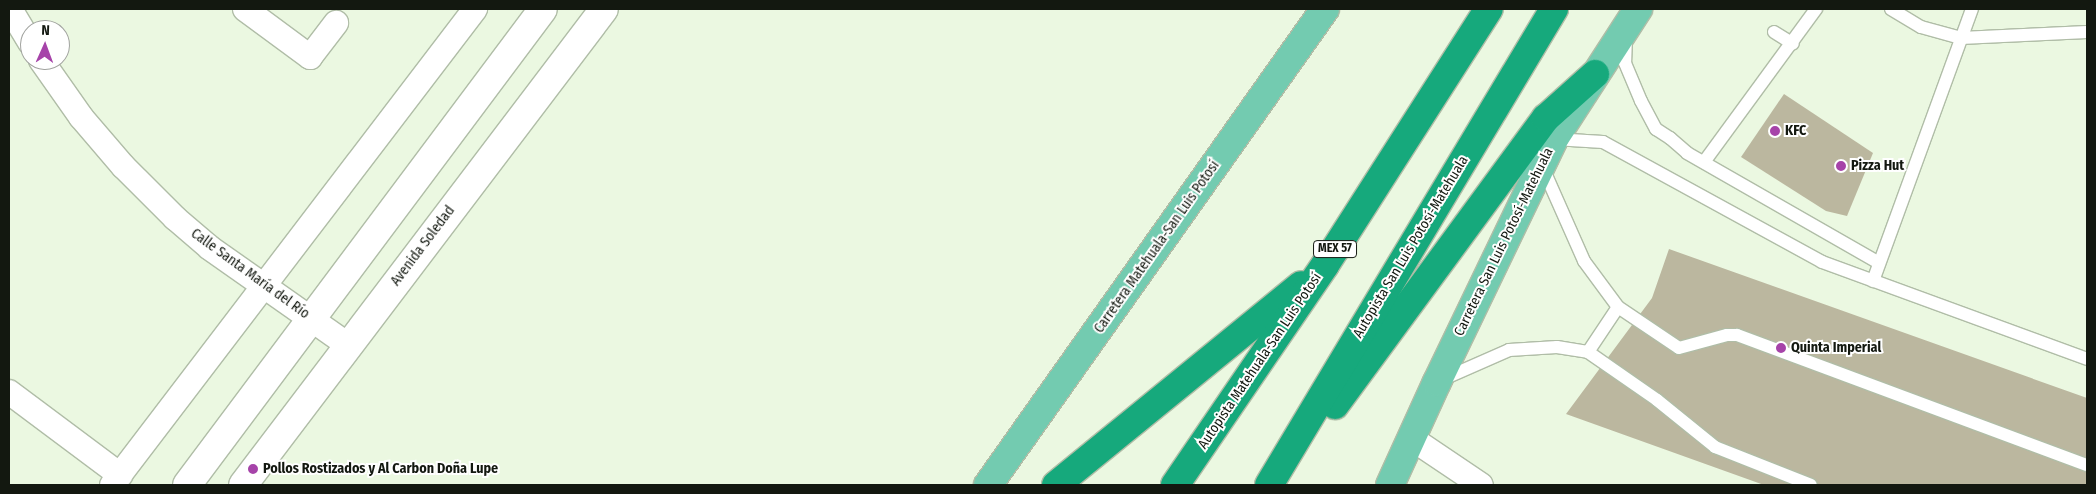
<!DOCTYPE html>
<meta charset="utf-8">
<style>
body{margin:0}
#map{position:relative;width:2096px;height:494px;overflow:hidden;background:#ebf8e1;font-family:"Fira Sans Condensed",sans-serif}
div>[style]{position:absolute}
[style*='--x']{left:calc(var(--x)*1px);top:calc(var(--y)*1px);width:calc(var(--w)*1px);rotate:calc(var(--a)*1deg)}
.building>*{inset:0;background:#bbb79f}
.roads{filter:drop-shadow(1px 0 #b0bda7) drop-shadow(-1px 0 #b0bda7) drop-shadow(0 1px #b0bda7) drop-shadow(0 -1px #b0bda7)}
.lane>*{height:12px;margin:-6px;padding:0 6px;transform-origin:6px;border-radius:6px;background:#fff}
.street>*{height:24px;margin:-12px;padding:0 12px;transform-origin:12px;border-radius:12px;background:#fff}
.secondary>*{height:28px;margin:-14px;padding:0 14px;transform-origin:14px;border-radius:14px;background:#fff}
.primary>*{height:28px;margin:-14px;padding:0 14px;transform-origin:14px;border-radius:14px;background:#73cbb0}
.highway>*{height:28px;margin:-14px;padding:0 14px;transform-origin:14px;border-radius:14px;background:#16a97c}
.dots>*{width:14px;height:14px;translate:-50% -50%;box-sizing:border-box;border:2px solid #fff;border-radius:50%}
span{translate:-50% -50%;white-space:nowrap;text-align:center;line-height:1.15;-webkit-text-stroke:4px #fff;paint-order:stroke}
.shield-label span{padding:1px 4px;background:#fff;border:1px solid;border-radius:4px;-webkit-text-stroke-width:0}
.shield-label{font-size:12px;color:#131810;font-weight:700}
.poi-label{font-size:14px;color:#131810;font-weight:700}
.left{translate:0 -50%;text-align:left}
.street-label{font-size:14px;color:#131810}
.frame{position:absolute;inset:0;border:10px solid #131810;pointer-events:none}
.north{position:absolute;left:20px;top:20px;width:50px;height:50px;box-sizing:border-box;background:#fff;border:1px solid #a1a39f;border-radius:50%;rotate:2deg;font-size:14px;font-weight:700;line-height:20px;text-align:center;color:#131810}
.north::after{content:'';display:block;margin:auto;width:18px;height:22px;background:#a643a9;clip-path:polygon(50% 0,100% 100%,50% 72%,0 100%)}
</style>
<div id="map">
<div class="building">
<i style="clip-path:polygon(1784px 94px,1873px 153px,1847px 216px,1826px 211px,1741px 157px)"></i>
<i style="clip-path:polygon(1669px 249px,2087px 398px,2087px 485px,1764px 485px,1566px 414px,1652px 298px)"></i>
</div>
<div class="roads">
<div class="lane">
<i style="--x:1891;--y:9;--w:35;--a:31"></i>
<i style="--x:1921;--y:27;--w:41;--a:15.4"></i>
<i style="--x:1961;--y:38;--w:126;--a:-2.7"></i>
<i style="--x:1774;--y:32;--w:22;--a:32"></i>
<i style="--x:1626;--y:37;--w:26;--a:92"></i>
<i style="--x:1625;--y:63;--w:41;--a:67.2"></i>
<i style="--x:1641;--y:101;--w:32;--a:62"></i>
<i style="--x:1656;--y:129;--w:17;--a:33"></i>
<i style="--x:1670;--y:138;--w:23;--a:41"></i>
<i style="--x:1687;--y:153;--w:221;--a:29.8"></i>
<i style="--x:1554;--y:139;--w:49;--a:3.5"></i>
<i style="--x:1603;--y:142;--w:250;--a:28.7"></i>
<i style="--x:1822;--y:262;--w:282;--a:20.1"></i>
<i style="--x:1704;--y:162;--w:190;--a:-53.8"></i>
<i style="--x:1542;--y:166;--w:104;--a:66.1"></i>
<i style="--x:1584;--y:261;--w:57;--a:53.5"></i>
<i style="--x:1618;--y:307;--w:73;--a:33.9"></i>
<i style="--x:1679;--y:348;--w:50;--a:-15.2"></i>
<i style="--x:1727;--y:335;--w:10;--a:0"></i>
<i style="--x:1737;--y:335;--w:373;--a:20.4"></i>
<i style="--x:1873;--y:281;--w:289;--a:-70"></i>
<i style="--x:1588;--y:352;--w:54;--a:-56.3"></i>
<i style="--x:1441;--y:380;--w:74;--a:-23.8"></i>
<i style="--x:1509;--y:350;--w:48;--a:-3.6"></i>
<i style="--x:1557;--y:347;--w:31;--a:9"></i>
<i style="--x:1588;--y:352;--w:84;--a:34.8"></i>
<i style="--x:1657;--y:400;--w:75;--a:39"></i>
<i style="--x:1715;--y:447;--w:103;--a:21.6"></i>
</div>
<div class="street">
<i style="--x:10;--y:9;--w:39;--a:59"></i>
<i style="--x:245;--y:9;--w:81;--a:36.4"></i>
<i style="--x:310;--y:57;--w:43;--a:-52.6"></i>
<i style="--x:41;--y:60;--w:70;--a:54.9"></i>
<i style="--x:81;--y:117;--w:65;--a:49.4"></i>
<i style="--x:123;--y:166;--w:74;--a:45"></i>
<i style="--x:175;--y:218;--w:46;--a:40.6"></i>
<i style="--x:210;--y:248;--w:169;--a:35.1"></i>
<i style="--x:9;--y:392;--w:139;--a:36.8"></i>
<i style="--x:1411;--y:438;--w:84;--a:33.9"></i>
<i style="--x:112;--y:485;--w:599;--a:-52.67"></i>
</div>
<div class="secondary">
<i style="--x:187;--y:485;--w:594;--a:-53.21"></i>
<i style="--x:243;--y:485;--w:597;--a:-52.82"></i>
</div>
<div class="primary">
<i style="--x:988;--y:485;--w:583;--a:-54.7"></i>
<i style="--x:1390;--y:485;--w:113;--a:-65.5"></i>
<i style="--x:1437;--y:382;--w:270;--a:-64.3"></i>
<i style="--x:1554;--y:139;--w:155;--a:-57.1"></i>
</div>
<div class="highway">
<i style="--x:1335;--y:405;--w:356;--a:-53.7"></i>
<i style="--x:1546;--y:118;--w:66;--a:-41.9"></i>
<i style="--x:1056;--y:485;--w:316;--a:-39.2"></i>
<i style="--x:1175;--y:485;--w:266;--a:-55.7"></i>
<i style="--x:1325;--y:265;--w:304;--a:-57.4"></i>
<i style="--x:1269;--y:485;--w:555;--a:-59.09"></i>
</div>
</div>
<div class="dots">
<i style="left:1775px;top:131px;background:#a643a9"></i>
<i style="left:1841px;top:166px;background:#a643a9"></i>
<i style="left:1781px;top:348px;background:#a643a9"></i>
<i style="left:253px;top:469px;background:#a643a9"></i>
</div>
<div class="shield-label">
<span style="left:1335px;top:249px">MEX 57</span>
</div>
<div class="poi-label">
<span class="left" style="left:1785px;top:131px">KFC</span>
<span class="left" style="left:1851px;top:166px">Pizza Hut</span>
<span class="left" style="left:1791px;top:348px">Quinta Imperial</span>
<span class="left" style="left:263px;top:469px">Pollos Rostizados y Al Carbon Doña Lupe</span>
</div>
<div class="street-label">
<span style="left:1504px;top:242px;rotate:-64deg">Carretera San Luis Potosí-Matehuala</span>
<span style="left:423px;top:246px;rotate:-53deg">Avenida Soledad</span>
<span style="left:1157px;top:247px;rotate:-55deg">Carretera Matehuala-San Luis Potosí</span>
<span style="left:1411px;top:247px;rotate:-59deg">Autopista San Luis Potosí-Matehuala</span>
<span style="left:250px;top:274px;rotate:36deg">Calle Santa María del Río</span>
<span style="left:1260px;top:361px;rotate:-56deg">Autopista Matehuala-San Luis Potosí</span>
</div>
<div class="frame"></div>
<div class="north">N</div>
</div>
